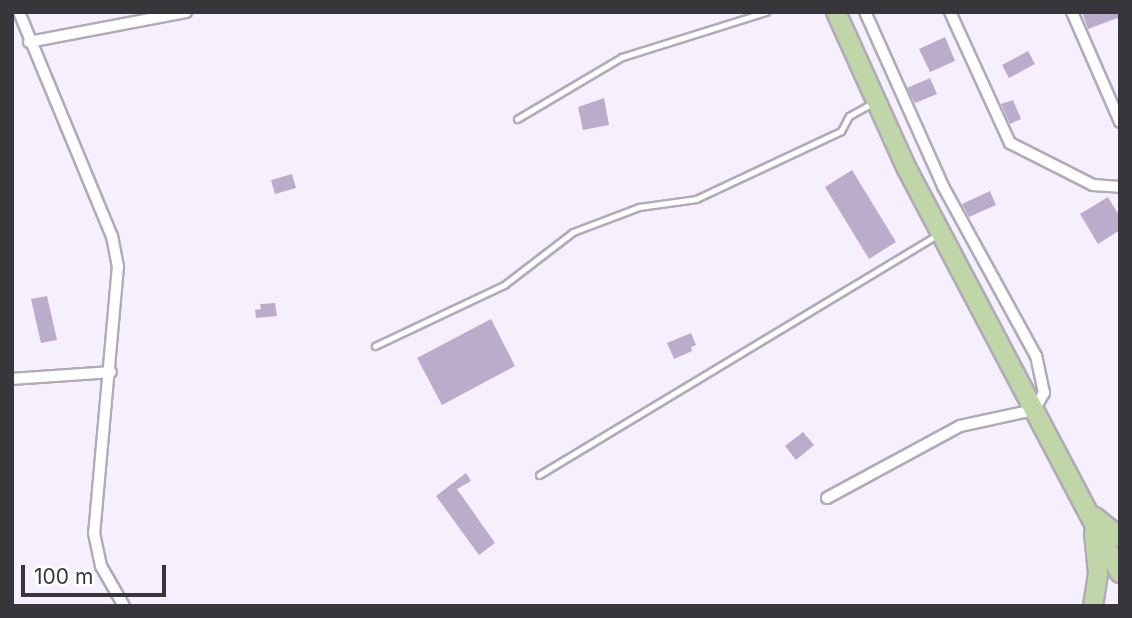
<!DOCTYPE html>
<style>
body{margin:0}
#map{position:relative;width:1132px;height:618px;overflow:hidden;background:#f6effd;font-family:Inter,sans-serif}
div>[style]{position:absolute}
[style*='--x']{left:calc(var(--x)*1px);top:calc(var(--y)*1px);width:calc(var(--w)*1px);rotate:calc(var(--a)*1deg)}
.building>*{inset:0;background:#bcaccc}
.roads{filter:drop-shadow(2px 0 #b1abb8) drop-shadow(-2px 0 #b1abb8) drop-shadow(0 2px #b1abb8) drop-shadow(0 -2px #b1abb8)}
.service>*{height:5px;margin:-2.5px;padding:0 2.5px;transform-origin:2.5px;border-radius:2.5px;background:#fff}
.minor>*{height:10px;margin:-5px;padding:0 5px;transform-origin:5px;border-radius:5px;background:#fff}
.primary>*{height:18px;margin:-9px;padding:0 9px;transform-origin:9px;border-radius:9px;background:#c0d6a8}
span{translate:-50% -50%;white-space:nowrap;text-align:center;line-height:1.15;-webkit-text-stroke:5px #fff;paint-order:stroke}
.frame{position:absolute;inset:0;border:14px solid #38353b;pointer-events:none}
.scale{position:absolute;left:21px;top:565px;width:145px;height:32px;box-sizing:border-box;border:4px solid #38353b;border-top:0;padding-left:9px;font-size:21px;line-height:24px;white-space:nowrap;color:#38353b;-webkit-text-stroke:5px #fff;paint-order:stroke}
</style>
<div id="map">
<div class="building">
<i style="clip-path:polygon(1082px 12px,1120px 12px,1120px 17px,1088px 29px)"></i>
<i style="clip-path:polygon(945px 37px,955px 61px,930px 72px,919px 49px)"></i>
<i style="clip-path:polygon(1028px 51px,1035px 64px,1009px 78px,1002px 65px)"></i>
<i style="clip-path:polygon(930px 78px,937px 94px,915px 103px,907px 88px)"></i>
<i style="clip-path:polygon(604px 98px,609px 125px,583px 130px,578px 107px)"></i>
<i style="clip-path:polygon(1013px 100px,1021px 119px,1010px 124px,1001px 104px)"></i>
<i style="clip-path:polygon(852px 170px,896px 242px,869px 259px,825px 187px)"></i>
<i style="clip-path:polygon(292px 174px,296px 188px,275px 194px,271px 180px)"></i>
<i style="clip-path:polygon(990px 191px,996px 205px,969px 217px,962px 204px)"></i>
<i style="clip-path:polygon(1108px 197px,1120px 217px,1120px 230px,1098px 244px,1080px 214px)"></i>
<i style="clip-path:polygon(47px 296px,57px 340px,41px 343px,31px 299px)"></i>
<i style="clip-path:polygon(275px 303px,277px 316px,256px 318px,255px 310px,261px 309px,260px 304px)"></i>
<i style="clip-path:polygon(491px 319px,515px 366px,442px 405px,417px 358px)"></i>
<i style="clip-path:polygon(691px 333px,696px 345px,691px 347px,692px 351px,674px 359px,667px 343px)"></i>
<i style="clip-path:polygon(803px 432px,814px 445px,796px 460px,785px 446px)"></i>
<i style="clip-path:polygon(466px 473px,471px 481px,457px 489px,495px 543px,479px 555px,436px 496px)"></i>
</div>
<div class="roads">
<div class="service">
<i style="--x:517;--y:119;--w:122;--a:-30.6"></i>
<i style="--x:622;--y:57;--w:151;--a:-17.4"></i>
<i style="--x:375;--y:346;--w:143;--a:-25.3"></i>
<i style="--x:504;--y:285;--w:87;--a:-37.5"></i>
<i style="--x:573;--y:232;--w:71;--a:-20.7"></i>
<i style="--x:639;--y:207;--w:58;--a:-8"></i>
<i style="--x:696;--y:199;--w:160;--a:-25.1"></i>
<i style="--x:841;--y:131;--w:17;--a:-62"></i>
<i style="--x:849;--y:116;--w:29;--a:-29"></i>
<i style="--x:539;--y:475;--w:466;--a:-31.1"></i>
</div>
<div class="minor">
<i style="--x:19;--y:12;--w:243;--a:67.5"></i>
<i style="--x:112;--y:236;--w:31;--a:79"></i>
<i style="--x:118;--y:266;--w:268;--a:95.1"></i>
<i style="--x:94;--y:533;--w:34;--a:78"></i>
<i style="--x:101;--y:566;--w:46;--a:60.1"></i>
<i style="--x:950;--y:12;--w:144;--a:65.4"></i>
<i style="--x:1010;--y:143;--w:93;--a:26.8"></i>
<i style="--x:1093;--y:185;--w:27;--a:4"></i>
<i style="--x:1072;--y:12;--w:120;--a:66.4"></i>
<i style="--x:29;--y:42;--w:160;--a:-10.8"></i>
<i style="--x:12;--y:379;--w:99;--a:-4"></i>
<i style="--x:827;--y:498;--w:151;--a:-28.4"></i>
<i style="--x:960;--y:426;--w:76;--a:-12.2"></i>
<i style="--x:1034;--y:410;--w:20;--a:-60"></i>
<i style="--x:1044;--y:393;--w:38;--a:-102"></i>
<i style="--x:1036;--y:356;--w:194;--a:-118.7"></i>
<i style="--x:943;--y:186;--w:191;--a:-114.1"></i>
</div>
<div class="primary">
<i style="--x:836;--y:12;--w:172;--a:65.7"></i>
<i style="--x:907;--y:169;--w:457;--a:62.2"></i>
<i style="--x:1095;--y:517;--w:32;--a:39"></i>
<i style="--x:1093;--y:606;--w:33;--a:-81"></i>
<i style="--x:1098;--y:573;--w:40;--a:-95.7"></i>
</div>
</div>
<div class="frame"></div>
<div class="scale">100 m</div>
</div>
